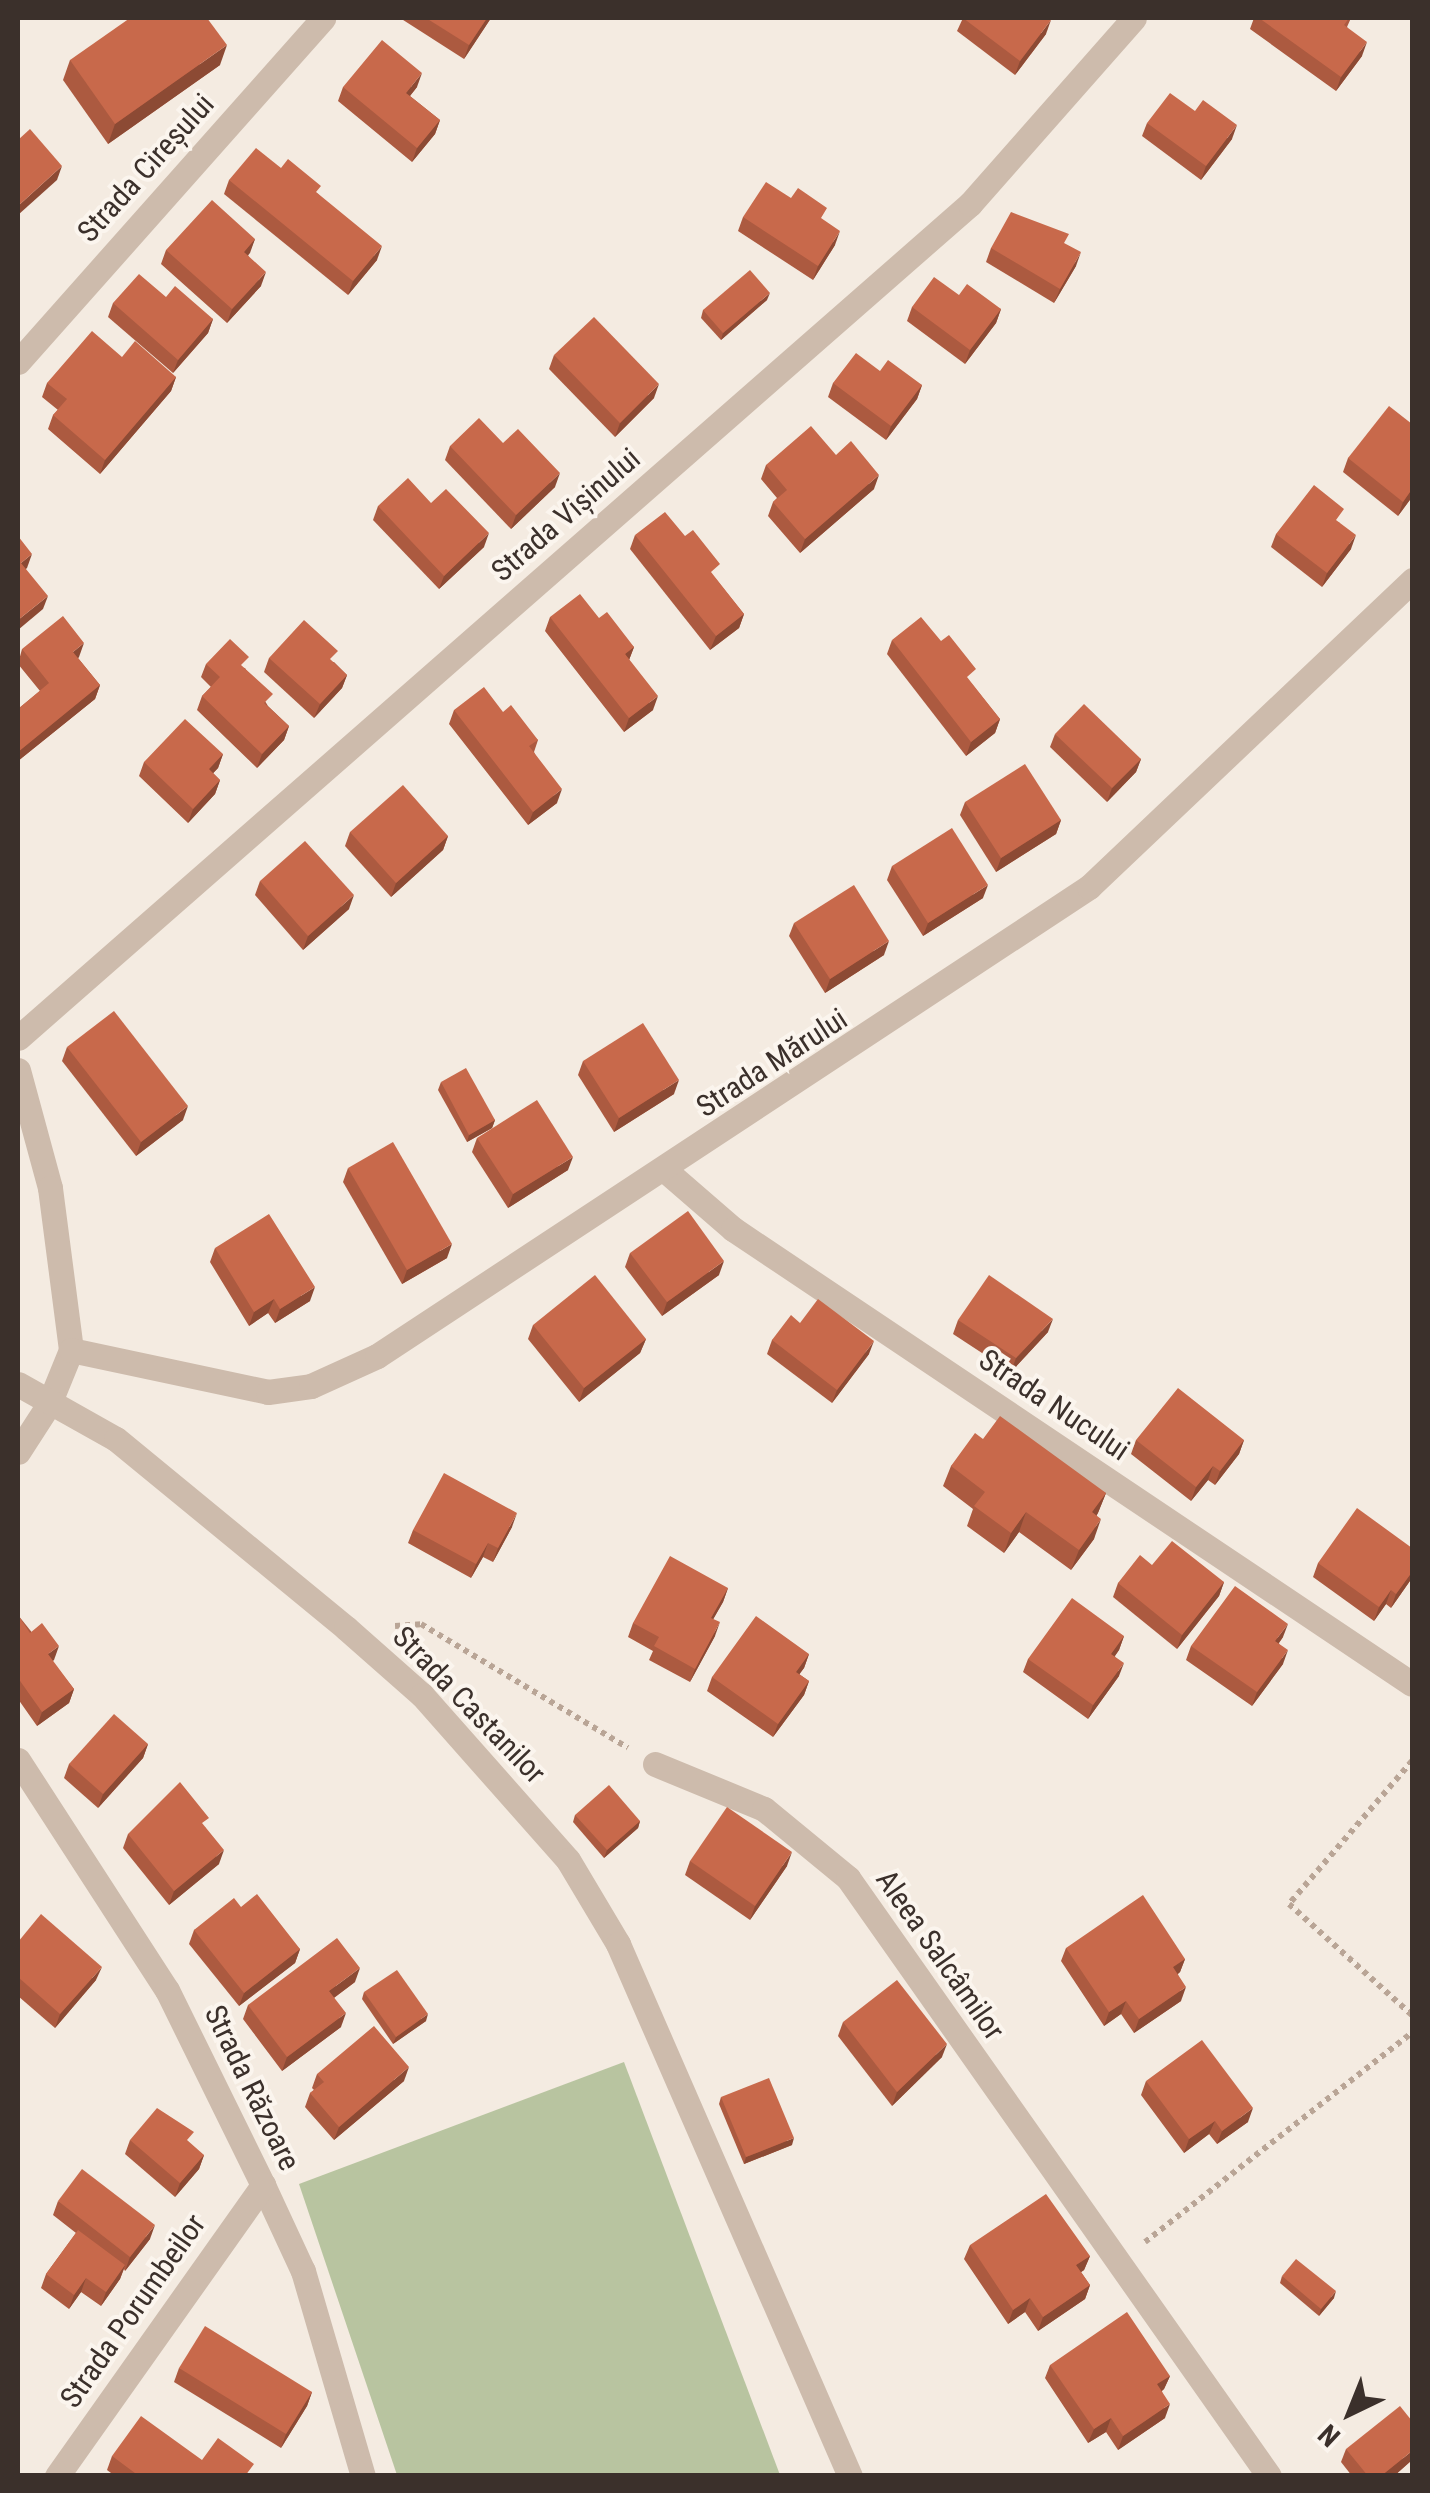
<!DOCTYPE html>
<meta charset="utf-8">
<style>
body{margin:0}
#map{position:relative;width:1430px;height:2493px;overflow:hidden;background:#f4ebe1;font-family:"Roboto Condensed",sans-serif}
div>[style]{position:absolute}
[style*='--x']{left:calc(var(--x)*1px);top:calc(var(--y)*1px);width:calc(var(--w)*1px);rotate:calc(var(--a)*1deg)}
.green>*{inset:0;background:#b8c4a0}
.path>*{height:6px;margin-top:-3px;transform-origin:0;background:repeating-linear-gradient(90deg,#b9a596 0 5px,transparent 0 10px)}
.minor>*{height:25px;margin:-12.5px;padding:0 12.5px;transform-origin:12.5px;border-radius:12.5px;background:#cdbbac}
.wall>*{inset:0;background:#ac5a40}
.shaded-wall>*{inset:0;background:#8c4a34}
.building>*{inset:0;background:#c8694b}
span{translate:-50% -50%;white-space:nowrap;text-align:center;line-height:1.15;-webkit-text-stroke:8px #fbf5ee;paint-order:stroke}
.street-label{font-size:30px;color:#3b302b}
.frame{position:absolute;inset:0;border:20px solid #3b302b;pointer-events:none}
.north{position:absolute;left:1300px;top:2363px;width:100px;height:100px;-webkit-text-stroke:8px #fbf5ee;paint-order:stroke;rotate:223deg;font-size:28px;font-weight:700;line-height:40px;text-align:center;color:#3b302b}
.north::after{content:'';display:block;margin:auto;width:35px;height:45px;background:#3b302b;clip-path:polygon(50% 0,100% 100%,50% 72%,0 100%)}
</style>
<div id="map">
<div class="green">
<i style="clip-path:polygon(624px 2062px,780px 2475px,397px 2475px,299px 2184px)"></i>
</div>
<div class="path">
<i style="--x:395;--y:1626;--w:26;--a:-4"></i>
<i style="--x:421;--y:1624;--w:241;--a:30.9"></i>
<i style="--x:1412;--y:1761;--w:189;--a:130.7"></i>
<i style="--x:1289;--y:1904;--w:166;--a:42.1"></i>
<i style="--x:1145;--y:2242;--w:339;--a:-38.1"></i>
</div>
<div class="minor">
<i style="--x:18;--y:362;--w:460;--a:-48.4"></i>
<i style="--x:18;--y:1038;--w:1266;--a:-41.22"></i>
<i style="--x:970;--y:204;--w:248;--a:-48.6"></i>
<i style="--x:18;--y:1070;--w:122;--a:74.8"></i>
<i style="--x:50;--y:1188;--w:163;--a:82.6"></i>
<i style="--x:71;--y:1350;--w:58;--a:112.2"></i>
<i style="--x:49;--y:1404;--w:57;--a:122.9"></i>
<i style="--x:666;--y:1171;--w:89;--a:40.9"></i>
<i style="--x:733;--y:1229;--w:817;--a:33.83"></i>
<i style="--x:71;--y:1350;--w:201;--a:12"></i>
<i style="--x:268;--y:1392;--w:43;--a:-7.9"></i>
<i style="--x:311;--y:1386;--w:72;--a:-24.4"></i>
<i style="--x:377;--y:1356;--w:853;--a:-33.37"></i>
<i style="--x:1089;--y:887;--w:446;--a:-43.5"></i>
<i style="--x:18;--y:1384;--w:112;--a:29.3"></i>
<i style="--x:116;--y:1439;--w:298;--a:39.4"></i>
<i style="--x:346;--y:1628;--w:101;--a:41.4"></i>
<i style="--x:422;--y:1695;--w:220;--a:48.5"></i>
<i style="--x:568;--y:1860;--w:98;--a:59.2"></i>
<i style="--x:618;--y:1944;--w:580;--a:66.44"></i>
<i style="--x:18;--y:1760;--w:274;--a:57.1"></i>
<i style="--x:167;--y:1990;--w:217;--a:63.8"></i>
<i style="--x:263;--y:2185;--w:95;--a:65.1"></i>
<i style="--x:303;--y:2271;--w:214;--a:73.7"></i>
<i style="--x:655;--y:1764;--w:118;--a:22.4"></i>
<i style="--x:764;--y:1809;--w:109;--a:39.4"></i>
<i style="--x:848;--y:1878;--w:731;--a:54.85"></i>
<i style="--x:57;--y:2476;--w:357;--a:-54.7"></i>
</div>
<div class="wall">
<i style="clip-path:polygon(400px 18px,491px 18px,464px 59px)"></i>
<i style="clip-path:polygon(963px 18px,1046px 34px,1015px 75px,957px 31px)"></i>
<i style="clip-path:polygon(1254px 18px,1351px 18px,1347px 27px,1362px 56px,1336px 91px,1250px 29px)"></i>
<i style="clip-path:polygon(70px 60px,220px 65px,108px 144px,63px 80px)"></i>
<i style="clip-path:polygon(343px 87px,417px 87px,410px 96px,440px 120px,435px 134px,412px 162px,338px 101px)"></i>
<i style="clip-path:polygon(1147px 123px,1232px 139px,1201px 180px,1142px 136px)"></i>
<i style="clip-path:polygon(281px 168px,318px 194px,377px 260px,348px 295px,224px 194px,229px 180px)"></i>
<i style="clip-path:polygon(743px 217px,823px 220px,835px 245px,813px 280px,738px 231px)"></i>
<i style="clip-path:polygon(255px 239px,248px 255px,261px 286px,227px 323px,161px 264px,166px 250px)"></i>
<i style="clip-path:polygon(1065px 244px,1076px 266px,1054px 303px,986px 262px,991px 248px)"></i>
<i style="clip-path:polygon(959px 295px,1001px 309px,996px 323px,965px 364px,907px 321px,912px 307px)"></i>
<i style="clip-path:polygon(166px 297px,213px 319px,208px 333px,173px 373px,108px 317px,113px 303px)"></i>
<i style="clip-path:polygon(767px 300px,721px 340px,701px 318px,703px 310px)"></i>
<i style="clip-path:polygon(554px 355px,654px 398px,615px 437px,549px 369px)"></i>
<i style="clip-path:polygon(122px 357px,176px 377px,171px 391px,100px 474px,48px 429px,53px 415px,58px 410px,42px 397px,47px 383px)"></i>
<i style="clip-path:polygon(880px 371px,922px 385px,917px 399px,886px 440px,828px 397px,833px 383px)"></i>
<i style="clip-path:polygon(1412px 424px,1412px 497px,1398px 516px,1343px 472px,1348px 458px)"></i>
<i style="clip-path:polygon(503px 443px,555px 487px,511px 529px,445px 460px,450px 446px)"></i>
<i style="clip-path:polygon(836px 455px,874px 489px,800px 553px,768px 516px,773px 502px,777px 498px,761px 479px,766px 465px)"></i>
<i style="clip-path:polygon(431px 503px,484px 547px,439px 589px,373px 520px,378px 506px)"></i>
<i style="clip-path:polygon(1339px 522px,1351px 549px,1322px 587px,1271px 547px,1276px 534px)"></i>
<i style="clip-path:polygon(635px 535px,715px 578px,744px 614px,739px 628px,710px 650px,630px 549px)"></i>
<i style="clip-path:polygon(550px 617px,599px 618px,634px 647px,629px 660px,653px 710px,624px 732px,545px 631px)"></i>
<i style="clip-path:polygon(892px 640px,971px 683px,1000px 719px,995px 733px,966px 756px,887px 654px)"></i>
<i style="clip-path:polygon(22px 649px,79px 657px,78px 658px,100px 685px,95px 699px,18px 761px,18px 709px,40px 691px,18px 664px)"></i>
<i style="clip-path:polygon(269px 658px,334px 662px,347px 675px,342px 688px,314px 718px,264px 672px)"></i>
<i style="clip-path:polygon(206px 664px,245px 668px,268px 706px,289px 726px,284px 740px,257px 768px,197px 710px,202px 696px,211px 687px,201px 677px)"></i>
<i style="clip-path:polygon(454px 710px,503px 712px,538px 740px,534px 752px,557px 803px,528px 825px,449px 724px)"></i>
<i style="clip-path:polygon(1055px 734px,1141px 759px,1136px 772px,1107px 802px,1050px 747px)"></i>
<i style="clip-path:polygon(223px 754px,218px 768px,213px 773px,220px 780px,215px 794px,188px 823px,139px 776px,144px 762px)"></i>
<i style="clip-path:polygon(965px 802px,1061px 820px,1056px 834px,996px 872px,960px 815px)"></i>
<i style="clip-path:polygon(350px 832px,448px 836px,443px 850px,391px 897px,345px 846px)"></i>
<i style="clip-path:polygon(892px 866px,983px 898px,923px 936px,887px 880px)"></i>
<i style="clip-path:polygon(260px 881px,349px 909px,303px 950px,255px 895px)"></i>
<i style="clip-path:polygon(794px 923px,884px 955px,825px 993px,789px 936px)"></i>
<i style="clip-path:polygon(67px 1047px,183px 1120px,136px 1156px,62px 1061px)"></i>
<i style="clip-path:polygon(583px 1061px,674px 1094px,614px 1132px,578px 1075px)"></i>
<i style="clip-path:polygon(441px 1082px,495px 1120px,492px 1128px,467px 1142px,438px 1090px)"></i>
<i style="clip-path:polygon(477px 1138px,568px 1170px,508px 1208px,472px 1152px)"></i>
<i style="clip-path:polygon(348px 1168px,447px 1258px,402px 1284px,343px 1182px)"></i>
<i style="clip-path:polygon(215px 1248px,310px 1301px,275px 1323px,268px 1313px,249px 1326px,210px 1262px)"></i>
<i style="clip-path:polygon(630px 1253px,719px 1275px,662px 1316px,625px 1267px)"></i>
<i style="clip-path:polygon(958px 1320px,1048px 1332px,1011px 1372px,953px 1334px)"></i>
<i style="clip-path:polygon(800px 1323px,869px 1354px,832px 1403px,767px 1354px,772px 1340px)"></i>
<i style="clip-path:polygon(533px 1325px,646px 1339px,640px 1353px,579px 1402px,528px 1339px)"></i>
<i style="clip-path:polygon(983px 1439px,1106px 1493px,1097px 1515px,1094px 1539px,1071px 1570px,1019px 1532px,1004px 1553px,967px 1526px,973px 1509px,943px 1486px,951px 1466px)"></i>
<i style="clip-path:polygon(1136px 1440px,1244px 1440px,1239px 1454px,1215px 1485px,1208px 1480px,1191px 1501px,1131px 1454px)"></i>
<i style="clip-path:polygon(512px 1527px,493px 1562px,483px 1557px,471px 1578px,408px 1543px,413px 1530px)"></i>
<i style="clip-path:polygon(1412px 1548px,1412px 1578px,1391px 1608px,1386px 1604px,1374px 1621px,1313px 1577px,1318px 1563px)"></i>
<i style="clip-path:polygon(1152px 1565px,1224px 1582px,1219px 1596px,1177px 1649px,1113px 1597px,1118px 1583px)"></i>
<i style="clip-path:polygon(728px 1588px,723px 1602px,713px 1619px,715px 1636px,690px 1682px,649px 1660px,653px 1651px,628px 1637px,633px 1623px)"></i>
<i style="clip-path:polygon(18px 1615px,54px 1660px,52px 1661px,74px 1689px,69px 1703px,37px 1726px,18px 1699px)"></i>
<i style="clip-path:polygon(1124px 1636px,1119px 1650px,1115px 1656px,1119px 1676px,1088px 1719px,1023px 1672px,1028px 1659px)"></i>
<i style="clip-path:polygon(1283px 1637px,1279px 1643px,1283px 1664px,1252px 1706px,1186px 1660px,1191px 1646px)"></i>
<i style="clip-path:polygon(809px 1654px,804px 1668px,799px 1674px,809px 1681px,804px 1695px,773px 1737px,707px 1691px,712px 1677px)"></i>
<i style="clip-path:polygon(148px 1744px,143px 1758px,98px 1808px,64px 1778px,69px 1764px)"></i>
<i style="clip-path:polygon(575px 1815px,640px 1821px,638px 1828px,604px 1858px,573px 1822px)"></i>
<i style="clip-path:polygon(205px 1827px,219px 1864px,169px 1905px,123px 1848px,128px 1834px)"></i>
<i style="clip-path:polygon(690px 1861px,787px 1866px,750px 1920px,685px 1875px)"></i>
<i style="clip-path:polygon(241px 1907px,300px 1949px,295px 1963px,239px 2006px,189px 1944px,194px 1930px)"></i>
<i style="clip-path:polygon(18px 1942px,96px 1980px,55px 2028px,18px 1996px)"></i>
<i style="clip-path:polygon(1066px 1948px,1185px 1959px,1180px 1972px,1178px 1974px,1181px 2001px,1134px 2033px,1121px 2014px,1104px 2026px,1061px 1961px)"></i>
<i style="clip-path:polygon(355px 1982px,334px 1998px,341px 2027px,282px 2071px,243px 2019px,248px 2005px)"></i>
<i style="clip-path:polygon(364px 1992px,426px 2021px,393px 2044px,362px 1999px)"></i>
<i style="clip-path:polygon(843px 2022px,942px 2057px,892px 2106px,838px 2036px)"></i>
<i style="clip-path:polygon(317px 2074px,404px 2081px,334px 2140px,305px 2107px,310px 2093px,314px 2090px,312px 2088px)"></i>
<i style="clip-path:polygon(1146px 2081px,1248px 2122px,1217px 2144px,1209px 2134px,1184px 2153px,1141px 2095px)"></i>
<i style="clip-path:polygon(721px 2097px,792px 2145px,744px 2164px,719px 2104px)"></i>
<i style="clip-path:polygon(130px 2140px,204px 2155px,199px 2169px,175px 2197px,125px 2154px)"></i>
<i style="clip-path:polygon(58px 2201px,150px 2239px,125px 2271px,124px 2269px,120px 2279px,101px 2306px,81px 2292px,69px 2309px,41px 2288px,46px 2274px,76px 2233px,53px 2215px)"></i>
<i style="clip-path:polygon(970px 2245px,1090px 2256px,1084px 2270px,1081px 2272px,1090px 2285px,1085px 2299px,1038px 2331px,1025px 2312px,1008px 2324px,964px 2259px)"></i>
<i style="clip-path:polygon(1282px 2276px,1334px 2298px,1319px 2316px,1280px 2283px)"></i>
<i style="clip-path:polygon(1050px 2365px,1170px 2376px,1164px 2389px,1162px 2391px,1165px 2418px,1118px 2450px,1106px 2432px,1088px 2443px,1045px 2378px)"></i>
<i style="clip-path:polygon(179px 2368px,312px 2392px,307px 2406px,281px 2448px,174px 2382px)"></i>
<i style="clip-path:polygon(1346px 2449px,1412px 2460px,1394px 2476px,1352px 2476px,1341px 2462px)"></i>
<i style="clip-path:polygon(112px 2456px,202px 2460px,250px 2476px,115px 2476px,107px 2470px)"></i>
</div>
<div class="shaded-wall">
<i style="clip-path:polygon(487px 18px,491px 18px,464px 59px,469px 45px)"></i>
<i style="clip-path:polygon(1051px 20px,1046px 34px,1015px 75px,1020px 61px)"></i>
<i style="clip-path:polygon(1367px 42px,1362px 56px,1336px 91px,1341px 77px)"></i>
<i style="clip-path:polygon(227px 45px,220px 65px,108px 144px,115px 124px)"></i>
<i style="clip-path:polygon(422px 73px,417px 87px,401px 107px,406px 93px)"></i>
<i style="clip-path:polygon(440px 120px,435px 134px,412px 162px,417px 148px)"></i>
<i style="clip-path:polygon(1237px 125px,1232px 139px,1201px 180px,1206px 166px)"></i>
<i style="clip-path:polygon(62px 166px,57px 180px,18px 215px,18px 206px)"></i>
<i style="clip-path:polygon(840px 231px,835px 245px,813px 280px,818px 266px)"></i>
<i style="clip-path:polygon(255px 239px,250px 253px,239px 266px,244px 252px)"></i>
<i style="clip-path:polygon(382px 246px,377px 260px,348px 295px,353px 281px)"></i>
<i style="clip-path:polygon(1081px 252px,1076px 266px,1054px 303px,1060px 289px)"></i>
<i style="clip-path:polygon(266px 272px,261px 286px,227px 323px,232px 309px)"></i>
<i style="clip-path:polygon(770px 293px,767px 300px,721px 340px,723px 333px)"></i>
<i style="clip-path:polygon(1001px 309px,996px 323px,965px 364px,970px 350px)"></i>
<i style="clip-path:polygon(213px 319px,208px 333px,173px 373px,178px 360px)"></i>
<i style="clip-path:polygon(176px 377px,171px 391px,100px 474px,105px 460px)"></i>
<i style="clip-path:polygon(659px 384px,654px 398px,615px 437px,620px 423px)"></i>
<i style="clip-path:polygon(922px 385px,917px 399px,886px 440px,891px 426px)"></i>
<i style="clip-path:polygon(560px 473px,555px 487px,511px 529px,516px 515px)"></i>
<i style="clip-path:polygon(879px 475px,874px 489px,800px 553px,805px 539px)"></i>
<i style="clip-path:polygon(1412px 489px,1412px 497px,1398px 516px,1403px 502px)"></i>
<i style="clip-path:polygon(489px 533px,484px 547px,439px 589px,444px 576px)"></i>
<i style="clip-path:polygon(1356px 535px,1351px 549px,1322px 587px,1327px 573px)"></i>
<i style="clip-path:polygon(32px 554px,27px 568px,18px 576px,21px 563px)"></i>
<i style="clip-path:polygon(48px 596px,43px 609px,18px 630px,18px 620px)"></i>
<i style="clip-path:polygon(744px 614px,739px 628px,710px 650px,716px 636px)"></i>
<i style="clip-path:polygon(84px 643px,79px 657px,68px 666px,73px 652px)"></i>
<i style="clip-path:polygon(634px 647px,629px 660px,625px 654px)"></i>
<i style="clip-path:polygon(347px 675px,342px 688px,314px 718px,320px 704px)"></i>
<i style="clip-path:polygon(100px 685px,95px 699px,18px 761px,18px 752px)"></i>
<i style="clip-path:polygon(658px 696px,653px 710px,624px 732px,629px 718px)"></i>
<i style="clip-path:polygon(1000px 719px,995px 733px,966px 756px,971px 742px)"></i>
<i style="clip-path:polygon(289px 726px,284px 740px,257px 768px,262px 754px)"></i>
<i style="clip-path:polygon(223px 754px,218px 768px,204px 783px,209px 769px)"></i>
<i style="clip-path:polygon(1141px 759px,1136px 772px,1107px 802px,1112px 788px)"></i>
<i style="clip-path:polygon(220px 780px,215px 794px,188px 823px,193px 809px)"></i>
<i style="clip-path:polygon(562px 789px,557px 803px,528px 825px,533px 812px)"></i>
<i style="clip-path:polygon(1061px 820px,1056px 834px,996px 872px,1001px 858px)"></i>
<i style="clip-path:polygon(448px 836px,443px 850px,391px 897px,396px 883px)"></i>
<i style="clip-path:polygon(988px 885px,983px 898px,923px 936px,928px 923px)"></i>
<i style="clip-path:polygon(354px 895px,349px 909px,303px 950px,308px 936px)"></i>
<i style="clip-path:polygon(889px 941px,884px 955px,825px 993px,830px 979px)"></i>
<i style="clip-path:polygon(679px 1080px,674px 1094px,614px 1132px,619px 1118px)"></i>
<i style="clip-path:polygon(188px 1106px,183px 1120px,136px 1156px,141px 1142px)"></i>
<i style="clip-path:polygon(495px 1120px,492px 1128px,467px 1142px,469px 1135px)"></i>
<i style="clip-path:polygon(573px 1157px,568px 1170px,508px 1208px,513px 1194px)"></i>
<i style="clip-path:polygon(452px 1244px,447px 1258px,402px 1284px,407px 1270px)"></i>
<i style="clip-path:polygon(724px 1261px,719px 1275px,662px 1316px,667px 1302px)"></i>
<i style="clip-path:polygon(315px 1287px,310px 1301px,275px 1323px,280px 1309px)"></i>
<i style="clip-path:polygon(274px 1299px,268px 1313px,249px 1326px,254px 1312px)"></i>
<i style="clip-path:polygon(1053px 1319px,1048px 1332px,1011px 1372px,1016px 1358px)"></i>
<i style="clip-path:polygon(646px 1339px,640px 1353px,579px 1402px,584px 1388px)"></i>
<i style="clip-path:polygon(874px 1341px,869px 1354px,832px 1403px,837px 1390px)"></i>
<i style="clip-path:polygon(1244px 1440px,1239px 1454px,1215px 1485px,1220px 1471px)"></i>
<i style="clip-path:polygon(1213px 1466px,1208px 1480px,1191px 1501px,1196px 1487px)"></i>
<i style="clip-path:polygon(1106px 1493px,1098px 1513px,1084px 1532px,1092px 1512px)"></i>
<i style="clip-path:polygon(1026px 1512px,1019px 1532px,1004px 1553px,1011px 1533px)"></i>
<i style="clip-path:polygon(517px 1513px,512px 1527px,493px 1562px,498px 1548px)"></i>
<i style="clip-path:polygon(1101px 1519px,1094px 1539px,1071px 1570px,1079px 1550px)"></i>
<i style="clip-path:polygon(488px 1543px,483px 1557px,471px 1578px,476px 1564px)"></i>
<i style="clip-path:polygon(1412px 1572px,1412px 1578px,1391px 1608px,1396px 1594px)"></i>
<i style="clip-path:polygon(1224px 1582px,1219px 1596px,1177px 1649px,1182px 1635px)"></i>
<i style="clip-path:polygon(728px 1588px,723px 1602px,706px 1632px,711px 1618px)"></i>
<i style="clip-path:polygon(1391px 1590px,1386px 1604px,1374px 1621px,1379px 1607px)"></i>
<i style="clip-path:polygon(720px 1622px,715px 1636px,690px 1682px,695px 1669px)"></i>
<i style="clip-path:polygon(1288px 1624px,1283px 1637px,1270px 1655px,1275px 1641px)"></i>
<i style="clip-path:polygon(1124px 1636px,1119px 1650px,1106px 1668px,1111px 1654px)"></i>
<i style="clip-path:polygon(59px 1646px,54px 1660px,42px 1668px,48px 1654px)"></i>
<i style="clip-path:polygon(1288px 1650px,1283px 1664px,1252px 1706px,1257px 1692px)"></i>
<i style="clip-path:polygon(809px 1654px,804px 1668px,791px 1686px,796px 1672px)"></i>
<i style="clip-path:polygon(1124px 1663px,1119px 1676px,1088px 1719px,1093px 1705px)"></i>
<i style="clip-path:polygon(809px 1681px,804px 1695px,773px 1737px,778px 1724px)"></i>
<i style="clip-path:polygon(74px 1689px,69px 1703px,37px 1726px,42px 1712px)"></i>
<i style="clip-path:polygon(148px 1744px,143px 1758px,98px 1808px,103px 1794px)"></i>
<i style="clip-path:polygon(640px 1821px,638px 1828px,604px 1858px,607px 1850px)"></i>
<i style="clip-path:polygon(224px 1850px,219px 1864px,169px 1905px,174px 1891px)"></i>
<i style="clip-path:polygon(792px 1852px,787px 1866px,750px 1920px,755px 1906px)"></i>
<i style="clip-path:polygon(300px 1949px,295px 1963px,239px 2006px,244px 1993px)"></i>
<i style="clip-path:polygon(1185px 1959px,1180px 1972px,1168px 1981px,1173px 1967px)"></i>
<i style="clip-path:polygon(102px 1967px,96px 1980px,55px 2028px,60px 2014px)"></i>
<i style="clip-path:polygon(360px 1968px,355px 1982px,324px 2005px,329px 1991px)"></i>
<i style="clip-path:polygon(1186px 1987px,1181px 2001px,1134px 2033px,1139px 2019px)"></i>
<i style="clip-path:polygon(1126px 2001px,1121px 2014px,1104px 2026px,1109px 2012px)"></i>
<i style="clip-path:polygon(346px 2013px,341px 2027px,282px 2071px,287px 2057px)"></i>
<i style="clip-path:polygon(428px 2014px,426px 2021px,393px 2044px,396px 2037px)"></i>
<i style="clip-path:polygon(947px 2044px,942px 2057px,892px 2106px,897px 2092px)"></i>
<i style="clip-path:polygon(409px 2067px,404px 2081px,334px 2140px,339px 2127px)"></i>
<i style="clip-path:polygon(1253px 2108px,1248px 2122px,1217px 2144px,1222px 2131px)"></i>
<i style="clip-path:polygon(1215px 2121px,1209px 2134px,1184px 2153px,1189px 2139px)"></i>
<i style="clip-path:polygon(794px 2138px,792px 2145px,744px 2164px,746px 2157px)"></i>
<i style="clip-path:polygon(204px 2155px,199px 2169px,175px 2197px,180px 2183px)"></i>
<i style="clip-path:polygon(155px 2225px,150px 2239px,125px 2271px,130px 2257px)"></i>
<i style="clip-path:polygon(1090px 2256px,1084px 2270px,1071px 2279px,1076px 2265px)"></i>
<i style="clip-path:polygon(125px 2265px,120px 2279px,101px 2306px,106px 2292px)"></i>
<i style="clip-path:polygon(86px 2278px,81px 2292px,69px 2309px,74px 2295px)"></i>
<i style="clip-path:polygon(1090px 2285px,1085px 2299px,1038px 2331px,1043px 2317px)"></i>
<i style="clip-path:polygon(1336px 2291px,1334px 2298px,1319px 2316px,1321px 2309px)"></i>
<i style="clip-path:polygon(1030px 2298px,1025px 2312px,1008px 2324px,1013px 2310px)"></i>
<i style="clip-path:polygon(1170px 2376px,1164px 2389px,1152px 2398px,1157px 2384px)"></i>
<i style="clip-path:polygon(312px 2392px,307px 2406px,281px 2448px,286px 2434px)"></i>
<i style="clip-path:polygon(1170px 2404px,1165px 2418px,1118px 2450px,1123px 2436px)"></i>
<i style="clip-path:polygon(1111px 2418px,1106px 2432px,1088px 2443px,1094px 2429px)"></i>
<i style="clip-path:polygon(1412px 2451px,1412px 2460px,1394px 2476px,1381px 2476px)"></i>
</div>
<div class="building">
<i style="clip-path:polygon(130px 18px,207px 18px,227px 45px,115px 124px,70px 60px)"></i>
<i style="clip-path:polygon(426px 18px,487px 18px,469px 45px)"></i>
<i style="clip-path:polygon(963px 18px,1048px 18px,1051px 20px,1020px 61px)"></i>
<i style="clip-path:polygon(1259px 18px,1349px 18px,1344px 25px,1367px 42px,1341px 77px)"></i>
<i style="clip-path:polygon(382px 40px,422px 73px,406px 93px,440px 120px,417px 148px,343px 87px)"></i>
<i style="clip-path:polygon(1170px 93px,1195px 111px,1203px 100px,1237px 125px,1206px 166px,1147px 123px)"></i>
<i style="clip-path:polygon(30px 129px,62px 166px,18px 206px,18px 140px)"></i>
<i style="clip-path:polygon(256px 148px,281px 168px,288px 159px,321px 186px,316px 192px,382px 246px,353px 281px,229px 180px)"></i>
<i style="clip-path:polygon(766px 182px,791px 198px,798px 188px,827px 208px,821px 218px,840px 231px,818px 266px,743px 217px)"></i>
<i style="clip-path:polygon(212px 200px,255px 239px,244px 252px,266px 272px,232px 309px,166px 250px)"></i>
<i style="clip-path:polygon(1011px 212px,1069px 234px,1064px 243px,1081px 252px,1060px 289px,991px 248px)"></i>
<i style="clip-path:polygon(750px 270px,770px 293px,723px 333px,703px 310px)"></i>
<i style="clip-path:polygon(139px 274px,166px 297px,175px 286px,213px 319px,178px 360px,113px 303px)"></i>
<i style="clip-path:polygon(934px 277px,959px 295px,967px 284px,1001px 309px,970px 350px,912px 307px)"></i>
<i style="clip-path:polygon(594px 317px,659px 384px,620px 423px,554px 355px)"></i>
<i style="clip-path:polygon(92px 331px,122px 357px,135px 341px,176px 377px,105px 460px,53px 415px,67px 399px,47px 383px)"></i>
<i style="clip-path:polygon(856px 353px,880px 371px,888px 360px,922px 385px,891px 426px,833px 383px)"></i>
<i style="clip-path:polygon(1389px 406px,1412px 424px,1412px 489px,1403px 502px,1348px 458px)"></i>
<i style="clip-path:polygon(479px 418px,503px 443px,518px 429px,560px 473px,516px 515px,450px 446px)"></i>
<i style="clip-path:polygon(811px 426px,836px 455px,851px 441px,879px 475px,805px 539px,773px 502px,787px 490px,766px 465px)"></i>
<i style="clip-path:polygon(408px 478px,431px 503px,446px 489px,489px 533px,444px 576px,378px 506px)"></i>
<i style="clip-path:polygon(1314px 485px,1344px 509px,1336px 520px,1356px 535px,1327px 573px,1276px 534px)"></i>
<i style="clip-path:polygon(665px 512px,685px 536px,693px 530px,720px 564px,711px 572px,744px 614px,716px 636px,635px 535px)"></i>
<i style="clip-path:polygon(18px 536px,32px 554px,21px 563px,48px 596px,18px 620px)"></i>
<i style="clip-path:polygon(580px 594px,599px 618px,607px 612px,634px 647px,625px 654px,658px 696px,629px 718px,550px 617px)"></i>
<i style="clip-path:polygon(63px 616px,84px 643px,73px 652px,100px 685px,18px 752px,18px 709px,49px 683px,22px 649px)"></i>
<i style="clip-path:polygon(921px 617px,941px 641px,949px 635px,976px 669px,967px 677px,1000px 719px,971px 742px,892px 640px)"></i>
<i style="clip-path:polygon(304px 620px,338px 651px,330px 659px,347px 675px,320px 704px,269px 658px)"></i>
<i style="clip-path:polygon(230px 639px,249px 657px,241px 665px,273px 694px,264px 703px,289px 726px,262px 754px,202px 696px,220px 677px,206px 664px)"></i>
<i style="clip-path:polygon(484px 687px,503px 712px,511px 705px,538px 740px,529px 746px,562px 789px,533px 812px,454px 710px)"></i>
<i style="clip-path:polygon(1084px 704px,1141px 759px,1112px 788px,1055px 734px)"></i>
<i style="clip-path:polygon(185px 719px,223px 754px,209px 769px,220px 780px,193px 809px,144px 762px)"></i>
<i style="clip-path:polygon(1025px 764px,1061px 820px,1001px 858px,965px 802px)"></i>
<i style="clip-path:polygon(403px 785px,448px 836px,396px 883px,350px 832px)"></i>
<i style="clip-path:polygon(952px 828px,988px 885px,928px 923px,892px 866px)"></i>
<i style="clip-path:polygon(305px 841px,354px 895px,308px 936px,260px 881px)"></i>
<i style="clip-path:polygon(854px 885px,889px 941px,830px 979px,794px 923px)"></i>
<i style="clip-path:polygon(114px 1011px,188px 1106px,141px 1142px,67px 1047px)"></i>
<i style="clip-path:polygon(643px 1023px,679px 1080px,619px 1118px,583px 1061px)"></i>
<i style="clip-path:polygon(466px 1068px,495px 1120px,469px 1135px,441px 1082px)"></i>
<i style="clip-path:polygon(537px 1100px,573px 1157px,513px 1194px,477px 1138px)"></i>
<i style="clip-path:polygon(393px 1142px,452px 1244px,407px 1270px,348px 1168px)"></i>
<i style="clip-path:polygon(688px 1211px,724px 1261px,667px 1302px,630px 1253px)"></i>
<i style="clip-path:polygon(269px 1214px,315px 1287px,280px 1309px,274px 1299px,254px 1312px,215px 1248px)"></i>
<i style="clip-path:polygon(595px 1275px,646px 1339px,584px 1388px,533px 1325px)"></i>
<i style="clip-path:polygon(989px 1275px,1053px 1319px,1016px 1358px,958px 1320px)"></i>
<i style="clip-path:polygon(818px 1299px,874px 1341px,837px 1390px,772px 1340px,791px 1315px,800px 1323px)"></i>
<i style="clip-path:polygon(1178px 1388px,1244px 1440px,1220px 1471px,1213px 1466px,1196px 1487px,1136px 1440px)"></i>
<i style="clip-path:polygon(1000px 1416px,1106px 1493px,1092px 1512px,1101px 1519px,1079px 1550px,1026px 1512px,1011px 1533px,974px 1506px,985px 1492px,951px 1466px,975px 1433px,983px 1439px)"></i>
<i style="clip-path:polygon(444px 1473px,517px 1513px,498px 1548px,488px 1543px,476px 1564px,413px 1530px)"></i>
<i style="clip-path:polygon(1357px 1508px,1412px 1548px,1412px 1572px,1396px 1594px,1391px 1590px,1379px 1607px,1318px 1563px)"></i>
<i style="clip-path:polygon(1172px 1541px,1224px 1582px,1182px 1635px,1118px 1583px,1140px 1555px,1152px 1565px)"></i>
<i style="clip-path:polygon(670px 1556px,728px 1588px,711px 1618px,720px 1622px,695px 1669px,654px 1646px,659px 1637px,633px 1623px)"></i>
<i style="clip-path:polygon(1235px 1586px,1288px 1624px,1275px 1641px,1288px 1650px,1257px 1692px,1191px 1646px)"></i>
<i style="clip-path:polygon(1072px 1598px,1124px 1636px,1111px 1654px,1124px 1663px,1093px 1705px,1028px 1659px)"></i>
<i style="clip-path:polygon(18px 1615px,30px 1633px,42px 1623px,59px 1646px,48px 1654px,74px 1689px,42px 1712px,18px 1678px)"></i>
<i style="clip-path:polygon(756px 1616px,809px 1654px,796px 1672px,809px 1681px,778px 1724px,712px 1677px)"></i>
<i style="clip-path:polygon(114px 1714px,148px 1744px,103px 1794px,69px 1764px)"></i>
<i style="clip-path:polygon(180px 1782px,209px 1818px,202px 1823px,224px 1850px,174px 1891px,128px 1834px)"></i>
<i style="clip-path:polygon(609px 1785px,640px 1821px,607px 1850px,575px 1815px)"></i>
<i style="clip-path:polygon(727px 1807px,792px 1852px,755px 1906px,690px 1861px)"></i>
<i style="clip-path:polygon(257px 1894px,300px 1949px,244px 1993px,194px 1930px,234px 1898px,241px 1907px)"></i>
<i style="clip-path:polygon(1143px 1895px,1185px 1959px,1173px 1967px,1186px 1987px,1139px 2019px,1126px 2001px,1109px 2012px,1066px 1948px)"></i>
<i style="clip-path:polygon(41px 1914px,102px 1967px,60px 2014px,18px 1977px,18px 1942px)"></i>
<i style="clip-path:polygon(337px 1938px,360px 1968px,329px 1991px,346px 2013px,287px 2057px,248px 2005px)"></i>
<i style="clip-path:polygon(397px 1970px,428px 2014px,396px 2037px,364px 1992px)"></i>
<i style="clip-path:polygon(897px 1980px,947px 2044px,897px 2092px,843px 2022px)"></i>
<i style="clip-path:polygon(374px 2026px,409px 2067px,339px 2127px,310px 2093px,324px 2082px,317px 2074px)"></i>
<i style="clip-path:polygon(1202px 2040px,1253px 2108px,1222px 2131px,1215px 2121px,1189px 2139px,1146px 2081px)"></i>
<i style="clip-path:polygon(769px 2078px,794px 2138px,746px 2157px,721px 2097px)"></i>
<i style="clip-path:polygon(157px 2108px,194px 2132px,187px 2140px,204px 2155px,180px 2183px,130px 2140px)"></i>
<i style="clip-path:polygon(82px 2169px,155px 2225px,130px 2257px,58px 2201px)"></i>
<i style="clip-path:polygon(1046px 2194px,1090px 2256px,1076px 2265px,1090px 2285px,1043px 2317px,1030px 2298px,1013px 2310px,970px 2245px)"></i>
<i style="clip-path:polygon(78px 2230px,125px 2265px,106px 2292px,86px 2278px,74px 2295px,46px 2274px)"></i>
<i style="clip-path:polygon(1296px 2259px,1336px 2291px,1321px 2309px,1282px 2276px)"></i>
<i style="clip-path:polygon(1127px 2312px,1170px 2376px,1157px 2384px,1170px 2404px,1123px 2436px,1111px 2418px,1094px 2429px,1050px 2365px)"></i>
<i style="clip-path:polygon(205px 2326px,312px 2392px,286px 2434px,179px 2368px)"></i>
<i style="clip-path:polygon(1400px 2406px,1412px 2421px,1412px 2451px,1381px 2476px,1368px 2476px,1346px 2449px)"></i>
<i style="clip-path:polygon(141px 2416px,202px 2460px,218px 2438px,254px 2464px,245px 2476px,139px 2476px,112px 2456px)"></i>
</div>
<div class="street-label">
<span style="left:146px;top:168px;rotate:-48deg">Strada Cireșului</span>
<span style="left:566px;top:515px;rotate:-41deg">Strada Vișinului</span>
<span style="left:772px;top:1063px;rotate:-33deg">Strada Mărului</span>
<span style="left:1054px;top:1405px;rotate:34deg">Strada Nucului</span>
<span style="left:469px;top:1705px;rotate:46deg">Strada Castanilor</span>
<span style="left:940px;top:1955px;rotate:55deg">Aleea Salcâmilor</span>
<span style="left:252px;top:2088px;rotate:64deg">Strada Răzoare</span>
<span style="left:133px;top:2311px;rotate:-55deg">Strada Porumbeilor</span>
</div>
<div class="frame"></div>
<div class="north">N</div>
</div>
